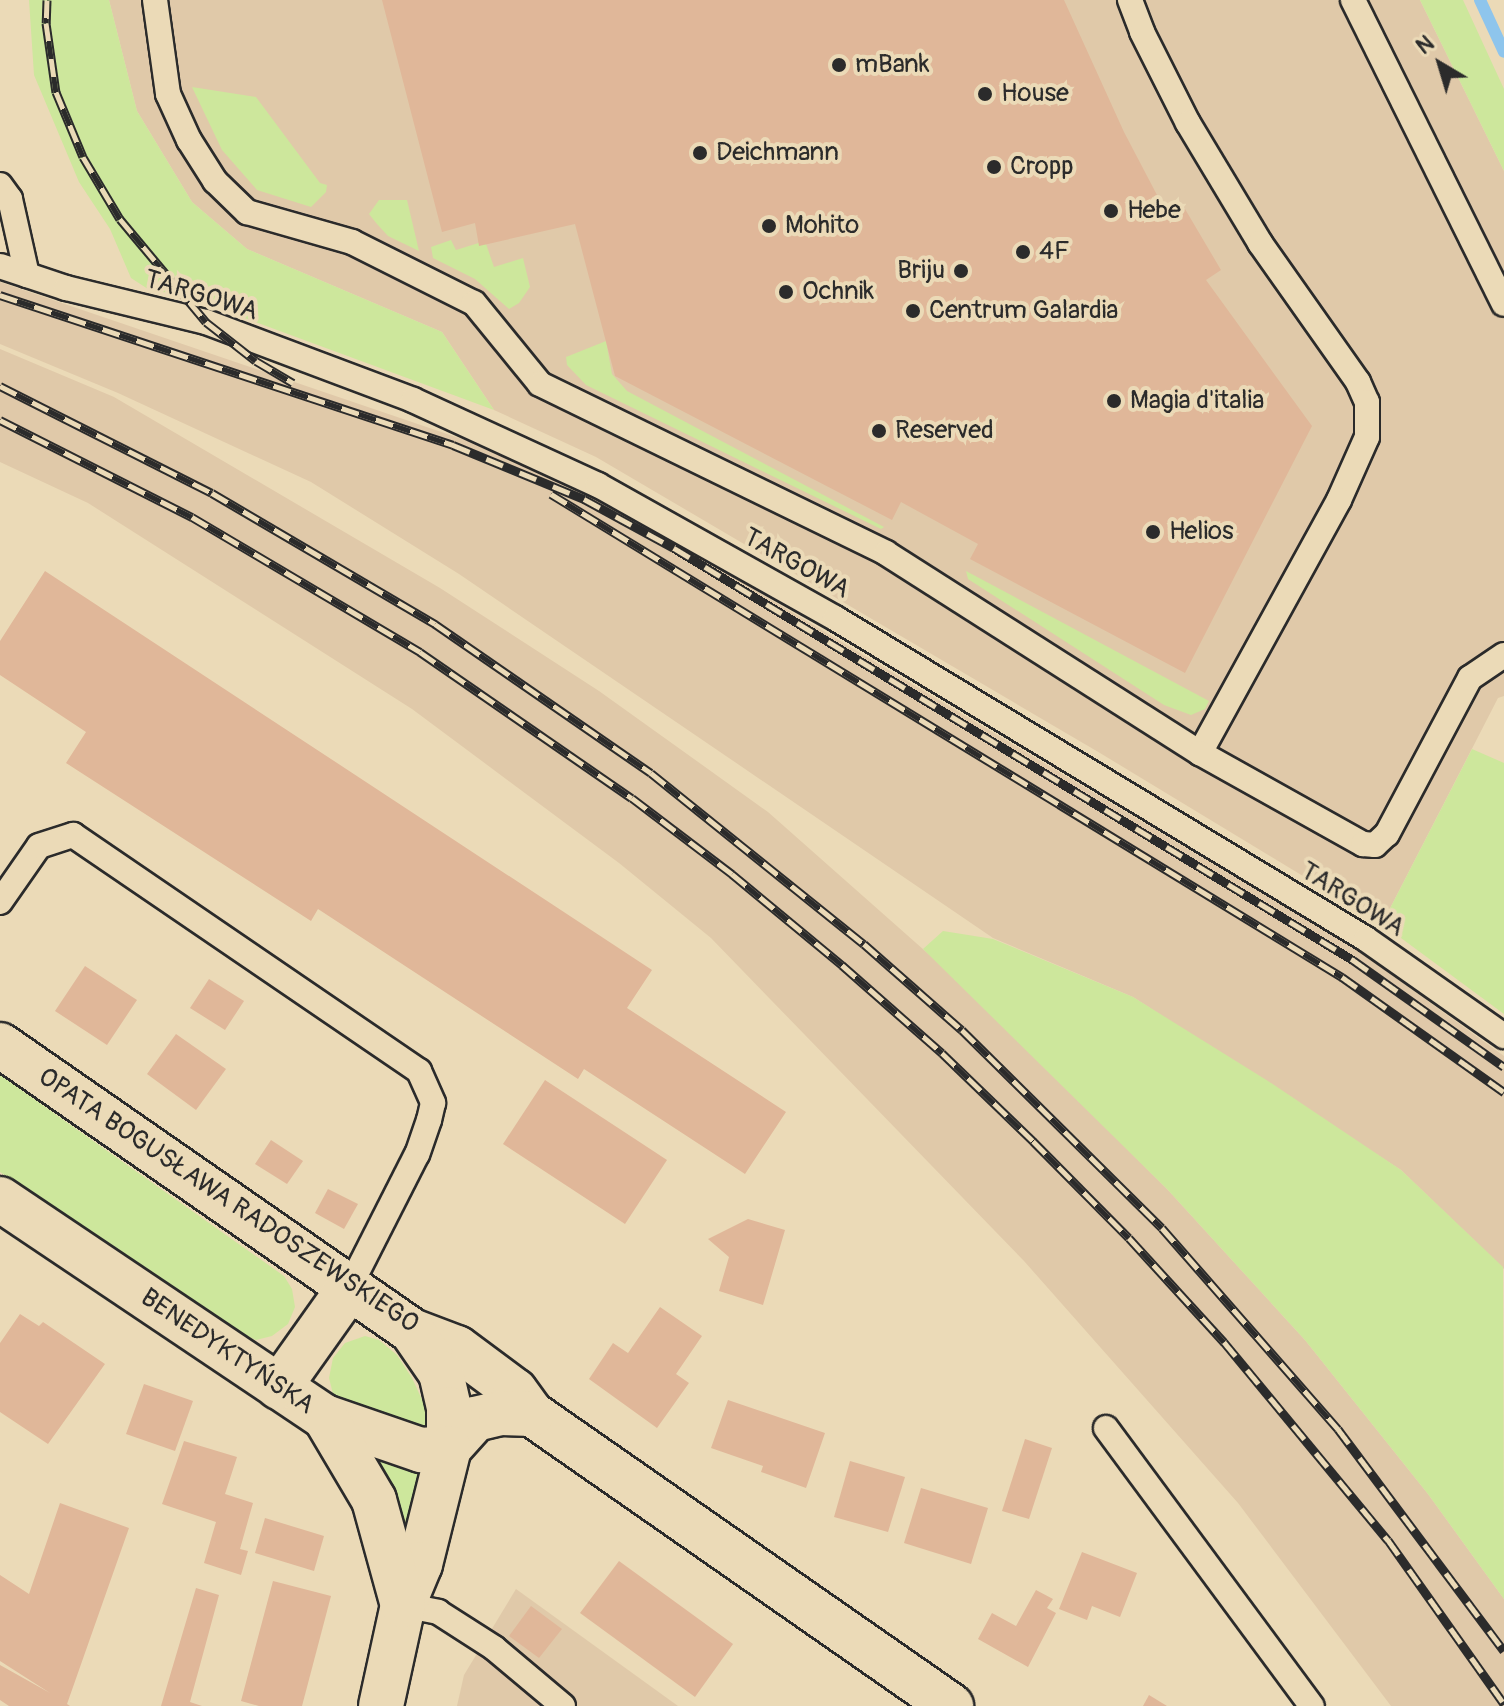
<!DOCTYPE html>
<meta charset="utf-8">
<style>
body{margin:0}
#map{position:relative;width:1504px;height:1706px;overflow:hidden;background:#ebdab7;font-family:Pangolin,sans-serif}
div>[style]{position:absolute}
[style*='--x']{left:calc(var(--x)*1px);top:calc(var(--y)*1px);width:calc(var(--w)*1px);rotate:calc(var(--a)*1deg)}
.built>*{inset:0;background:#e0c9a9}
.green>*{inset:0;background:#cde79c}
.stream>*{height:12px;margin:-6px;padding:0 6px;transform-origin:6px;border-radius:6px;background:#8ec5ec}
.building>*{inset:0;background:#e0b799}
.roads{filter:drop-shadow(2px 0 #2b2b2b) drop-shadow(-2px 0 #2b2b2b) drop-shadow(0 2px #2b2b2b) drop-shadow(0 -2px #2b2b2b)}
.service>*{height:24px;margin:-12px;padding:0 12px;transform-origin:12px;border-radius:12px;background:#ebdab7}
.minor>*{height:44px;margin:-22px;padding:0 22px;transform-origin:22px;border-radius:22px;background:#ebdab7}
.tertiary>*{height:44px;margin:-22px;padding:0 22px;transform-origin:22px;border-radius:22px;background:#ebdab7}
.rail>*{height:9px;margin-top:-4.5px;transform-origin:0;background:repeating-linear-gradient(90deg,#ebdab7 0 18px,#2b2b2b 0 36px);box-sizing:border-box;border-block:2px solid #2b2b2b}
.dots>*{width:22px;height:22px;translate:-50% -50%;box-sizing:border-box;border:4px solid #ebdab7;border-radius:50%}
span{translate:-50% -50%;white-space:nowrap;text-align:center;line-height:1.15;-webkit-text-stroke:8px #ebdab7;paint-order:stroke}
.poi-label{font-size:26px;color:#2b2b2b}
.left{translate:0 -50%;text-align:left}
.right{translate:-100% -50%;text-align:right}
.street-label{font-size:26px;color:#2b2b2b}
.north{position:absolute;left:1400px;top:24px;width:80px;height:80px;-webkit-text-stroke:6px #ebdab7;paint-order:stroke;rotate:322deg;font-size:22px;font-weight:700;line-height:32px;text-align:center;color:#2b2b2b}
.north::after{content:'';display:block;margin:auto;width:28px;height:36px;background:#2b2b2b;clip-path:polygon(50% 0,100% 100%,50% 72%,0 100%)}
</style>
<div id="map">
<div class="built">
<i style="clip-path:polygon(109px 0,1420px 0,1504px 171px,1504px 696px,1498px 698px,1382px 924px,1100px 753px,596px 457px,494px 410px,442px 332px,247px 249px,192px 202px,137px 111px)"></i>
<i style="clip-path:polygon(0 282px,500px 452px,658px 532px,1357px 950px,1504px 1056px,1504px 1269px,1401px 1170px,1133px 997px,993px 938px,459px 574px,311px 482px,118px 393px,0 344px)"></i>
<i style="clip-path:polygon(0 349px,114px 397px,440px 588px,599px 691px,768px 812px,959px 981px,1168px 1190px,1305px 1340px,1428px 1494px,1504px 1599px,1504px 1706px,1391px 1706px,1238px 1503px,1024px 1261px,711px 938px,619px 863px,412px 709px,88px 503px,0 462px)"></i>
<i style="clip-path:polygon(516px 1589px,678px 1706px,457px 1706px,464px 1675px)"></i>
</div>
<div class="green">
<i style="clip-path:polygon(29px 0,109px 0,137px 111px,192px 202px,247px 249px,442px 332px,494px 410px,242px 317px,208px 296px,151px 291px,131px 278px,110px 229px,79px 182px,34px 75px)"></i>
<i style="clip-path:polygon(1420px 0,1463px 0,1504px 89px,1504px 171px)"></i>
<i style="clip-path:polygon(192px 87px,256px 97px,320px 183px,327px 185px,326px 192px,311px 207px,257px 190px,222px 150px)"></i>
<i style="clip-path:polygon(379px 200px,407px 200px,419px 251px,388px 236px,377px 224px,369px 214px)"></i>
<i style="clip-path:polygon(451px 240px,456px 250px,485px 241px,494px 267px,523px 258px,530px 287px,519px 303px,509px 309px,475px 279px,433px 258px,431px 247px)"></i>
<i style="clip-path:polygon(606px 341px,612px 374px,627px 391px,884px 527px,881px 529px,586px 385px,567px 365px,566px 357px)"></i>
<i style="clip-path:polygon(966px 571px,1209px 701px,1205px 709px,1191px 715px,1164px 705px,968px 579px)"></i>
<i style="clip-path:polygon(1472px 749px,1504px 763px,1504px 1014px,1382px 924px)"></i>
<i style="clip-path:polygon(943px 931px,993px 939px,1133px 997px,1268px 1081px,1401px 1170px,1503px 1267px,1504px 1599px,1428px 1494px,1305px 1340px,1168px 1190px,923px 949px)"></i>
<i style="clip-path:polygon(0 1075px,284px 1276px,292px 1289px,295px 1307px,288px 1324px,272px 1336px,256px 1340px,240px 1333px,0 1172px)"></i>
<i style="clip-path:polygon(365px 1336px,379px 1340px,397px 1355px,412px 1378px,425px 1406px,427px 1431px,343px 1402px,333px 1394px,329px 1378px,333px 1358px,345px 1343px)"></i>
<i style="clip-path:polygon(370px 1447px,420px 1470px,406px 1556px,394px 1492px)"></i>
</div>
<div class="stream">
<i style="--x:1480;--y:0;--w:57;--a:65.2"></i>
</div>
<div class="building">
<i style="clip-path:polygon(382px 0,1064px 0,1124px 132px,1168px 216px,1185px 209px,1221px 270px,1206px 280px,1312px 426px,1185px 673px,970px 559px,978px 544px,901px 502px,892px 520px,615px 376px,575px 224px,479px 246px,475px 223px,442px 232px)"></i>
<i style="clip-path:polygon(45px 571px,652px 970px,627px 1008px,786px 1112px,745px 1174px,584px 1069px,578px 1079px,318px 909px,311px 921px,66px 763px,86px 732px,0 675px,0 641px)"></i>
<i style="clip-path:polygon(85px 966px,137px 1000px,107px 1045px,55px 1011px)"></i>
<i style="clip-path:polygon(209px 979px,244px 1001px,225px 1030px,190px 1008px)"></i>
<i style="clip-path:polygon(176px 1034px,226px 1069px,196px 1110px,147px 1074px)"></i>
<i style="clip-path:polygon(545px 1080px,667px 1160px,625px 1224px,503px 1144px)"></i>
<i style="clip-path:polygon(271px 1140px,303px 1161px,287px 1184px,255px 1164px)"></i>
<i style="clip-path:polygon(328px 1189px,358px 1204px,344px 1229px,315px 1213px)"></i>
<i style="clip-path:polygon(748px 1219px,785px 1230px,763px 1305px,719px 1291px,729px 1257px,708px 1239px)"></i>
<i style="clip-path:polygon(660px 1307px,702px 1336px,676px 1374px,689px 1383px,657px 1428px,589px 1379px,613px 1343px,628px 1353px)"></i>
<i style="clip-path:polygon(20px 1314px,39px 1326px,43px 1322px,105px 1364px,48px 1444px,0 1412px,0 1343px)"></i>
<i style="clip-path:polygon(144px 1384px,193px 1401px,175px 1451px,126px 1434px)"></i>
<i style="clip-path:polygon(728px 1400px,825px 1433px,806px 1488px,761px 1472px,763px 1466px,711px 1448px)"></i>
<i style="clip-path:polygon(1025px 1439px,1052px 1448px,1029px 1519px,1002px 1511px)"></i>
<i style="clip-path:polygon(184px 1441px,237px 1457px,225px 1494px,253px 1503px,240px 1549px,248px 1551px,241px 1575px,204px 1563px,216px 1522px,162px 1504px)"></i>
<i style="clip-path:polygon(850px 1461px,905px 1477px,888px 1532px,834px 1517px)"></i>
<i style="clip-path:polygon(921px 1488px,988px 1508px,971px 1564px,904px 1543px)"></i>
<i style="clip-path:polygon(60px 1503px,129px 1528px,67px 1704px,70px 1706px,9px 1706px,0 1700px,0 1665px,50px 1693px,0 1661px,0 1575px,29px 1594px)"></i>
<i style="clip-path:polygon(265px 1518px,324px 1536px,314px 1571px,255px 1553px)"></i>
<i style="clip-path:polygon(1082px 1552px,1137px 1573px,1120px 1617px,1092px 1606px,1087px 1620px,1059px 1609px)"></i>
<i style="clip-path:polygon(619px 1561px,733px 1644px,695px 1697px,580px 1613px)"></i>
<i style="clip-path:polygon(273px 1581px,331px 1596px,302px 1706px,259px 1706px,241px 1701px)"></i>
<i style="clip-path:polygon(196px 1588px,219px 1595px,190px 1702px,202px 1706px,161px 1706px)"></i>
<i style="clip-path:polygon(1036px 1590px,1053px 1599px,1047px 1608px,1056px 1613px,1028px 1667px,978px 1639px,992px 1613px,1016px 1626px)"></i>
<i style="clip-path:polygon(531px 1606px,562px 1629px,539px 1658px,509px 1636px)"></i>
<i style="clip-path:polygon(1149px 1695px,1167px 1706px,1143px 1706px)"></i>
</div>
<div class="roads">
<div class="service">
<i style="--x:155;--y:0;--w:95;--a:82.1"></i>
<i style="--x:168;--y:94;--w:51;--a:65.5"></i>
<i style="--x:189;--y:140;--w:49;--a:57.6"></i>
<i style="--x:215;--y:181;--w:45;--a:44.1"></i>
<i style="--x:247;--y:212;--w:109;--a:15.9"></i>
<i style="--x:352;--y:242;--w:136;--a:26.6"></i>
<i style="--x:474;--y:303;--w:104;--a:50.8"></i>
<i style="--x:540;--y:384;--w:385;--a:26"></i>
<i style="--x:886;--y:553;--w:372;--a:32.5"></i>
<i style="--x:1130;--y:0;--w:34;--a:69"></i>
<i style="--x:1142;--y:32;--w:102;--a:63.2"></i>
<i style="--x:1188;--y:123;--w:140;--a:59"></i>
<i style="--x:1260;--y:243;--w:170;--a:54.8"></i>
<i style="--x:1358;--y:382;--w:22;--a:66"></i>
<i style="--x:1367;--y:402;--w:35;--a:90"></i>
<i style="--x:1367;--y:437;--w:69;--a:114"></i>
<i style="--x:1339;--y:500;--w:289;--a:118.8"></i>
<i style="--x:1200;--y:753;--w:187;--a:29.2"></i>
<i style="--x:1363;--y:844;--w:12;--a:5"></i>
<i style="--x:1375;--y:845;--w:16;--a:-43"></i>
<i style="--x:1387;--y:834;--w:177;--a:-62"></i>
<i style="--x:1470;--y:678;--w:41;--a:-34.1"></i>
<i style="--x:1353;--y:0;--w:339;--a:63.6"></i>
<i style="--x:0;--y:185;--w:17;--a:54"></i>
<i style="--x:10;--y:199;--w:78;--a:77.4"></i>
<i style="--x:0;--y:266;--w:70;--a:18.4"></i>
<i style="--x:66;--y:288;--w:144;--a:13.7"></i>
<i style="--x:206;--y:322;--w:221;--a:20.6"></i>
<i style="--x:413;--y:400;--w:204;--a:24.7"></i>
<i style="--x:598;--y:485;--w:272;--a:29.3"></i>
<i style="--x:835;--y:618;--w:620;--a:31.15"></i>
<i style="--x:1366;--y:939;--w:169;--a:35.1"></i>
<i style="--x:0;--y:902;--w:68;--a:-55.1"></i>
<i style="--x:39;--y:846;--w:36;--a:-18"></i>
<i style="--x:73;--y:835;--w:419;--a:34.3"></i>
<i style="--x:419;--y:1071;--w:35;--a:66"></i>
<i style="--x:433;--y:1103;--w:17;--a:103"></i>
<i style="--x:429;--y:1120;--w:36;--a:109"></i>
<i style="--x:417;--y:1154;--w:153;--a:116.9"></i>
<i style="--x:1106;--y:1428;--w:346;--a:53.5"></i>
<i style="--x:403;--y:1605;--w:36;--a:11"></i>
<i style="--x:438;--y:1612;--w:67;--a:32.7"></i>
<i style="--x:494;--y:1648;--w:90;--a:40"></i>
</div>
<div class="minor">
<i style="--x:412;--y:1331;--w:48;--a:20.7"></i>
<i style="--x:457;--y:1348;--w:72;--a:36.6"></i>
<i style="--x:515;--y:1391;--w:29;--a:54"></i>
<i style="--x:532;--y:1414;--w:511;--a:34.87"></i>
<i style="--x:325;--y:1417;--w:102;--a:19"></i>
<i style="--x:421;--y:1450;--w:28;--a:-4"></i>
<i style="--x:449;--y:1448;--w:39;--a:-48"></i>
<i style="--x:475;--y:1419;--w:27;--a:-13"></i>
<i style="--x:501;--y:1413;--w:31;--a:2"></i>
</div>
<div class="tertiary">
<i style="--x:0;--y:1045;--w:502;--a:34.77"></i>
<i style="--x:412;--y:1331;--w:51;--a:55.4"></i>
<i style="--x:441;--y:1373;--w:37;--a:77"></i>
<i style="--x:449;--y:1409;--w:39;--a:90"></i>
<i style="--x:449;--y:1448;--w:120;--a:104"></i>
<i style="--x:420;--y:1564;--w:44;--a:112.5"></i>
<i style="--x:403;--y:1605;--w:103;--a:102.3"></i>
<i style="--x:0;--y:1199;--w:391;--a:33.9"></i>
<i style="--x:325;--y:1417;--w:96;--a:59.4"></i>
<i style="--x:374;--y:1500;--w:109;--a:74.6"></i>
<i style="--x:279;--y:1387;--w:119;--a:-54.6"></i>
</div>
</div>
<div class="rail">
<i style="--x:47;--y:0;--w:23;--a:92"></i>
<i style="--x:46;--y:23;--w:70;--a:81.8"></i>
<i style="--x:56;--y:92;--w:70;--a:67.4"></i>
<i style="--x:83;--y:157;--w:72;--a:59.2"></i>
<i style="--x:120;--y:219;--w:134;--a:50.1"></i>
<i style="--x:206;--y:322;--w:63;--a:38"></i>
<i style="--x:256;--y:361;--w:43;--a:30.7"></i>
<i style="--x:0;--y:295;--w:477;--a:18.3"></i>
<i style="--x:453;--y:445;--w:142;--a:22.4"></i>
<i style="--x:584;--y:499;--w:102;--a:28.6"></i>
<i style="--x:674;--y:548;--w:794;--a:31.25"></i>
<i style="--x:1353;--y:960;--w:185;--a:35.3"></i>
<i style="--x:0;--y:386;--w:237;--a:26.8"></i>
<i style="--x:212;--y:493;--w:259;--a:30.4"></i>
<i style="--x:435;--y:624;--w:262;--a:34.6"></i>
<i style="--x:651;--y:773;--w:273;--a:38.8"></i>
<i style="--x:864;--y:944;--w:130;--a:41.3"></i>
<i style="--x:962;--y:1030;--w:281;--a:44.7"></i>
<i style="--x:1162;--y:1228;--w:267;--a:48.8"></i>
<i style="--x:1338;--y:1429;--w:277;--a:53.2"></i>
<i style="--x:0;--y:420;--w:215;--a:26.8"></i>
<i style="--x:192;--y:517;--w:265;--a:30.6"></i>
<i style="--x:420;--y:652;--w:257;--a:34.6"></i>
<i style="--x:632;--y:798;--w:126;--a:37.2"></i>
<i style="--x:732;--y:874;--w:143;--a:39.6"></i>
<i style="--x:842;--y:965;--w:133;--a:41.3"></i>
<i style="--x:942;--y:1053;--w:127;--a:44"></i>
<i style="--x:1033;--y:1141;--w:136;--a:45.3"></i>
<i style="--x:1129;--y:1238;--w:141;--a:47.6"></i>
<i style="--x:1224;--y:1342;--w:257;--a:50.4"></i>
<i style="--x:1388;--y:1540;--w:201;--a:54.7"></i>
<i style="--x:551;--y:494;--w:927;--a:31.41"></i>
<i style="--x:1342;--y:977;--w:199;--a:35.4"></i>
</div>
<div class="dots">
<i style="left:839px;top:65px;background:#2b2b2b"></i>
<i style="left:985px;top:94px;background:#2b2b2b"></i>
<i style="left:700px;top:153px;background:#2b2b2b"></i>
<i style="left:994px;top:167px;background:#2b2b2b"></i>
<i style="left:1111px;top:211px;background:#2b2b2b"></i>
<i style="left:769px;top:226px;background:#2b2b2b"></i>
<i style="left:1023px;top:252px;background:#2b2b2b"></i>
<i style="left:961px;top:271px;background:#2b2b2b"></i>
<i style="left:786px;top:292px;background:#2b2b2b"></i>
<i style="left:913px;top:311px;background:#2b2b2b"></i>
<i style="left:1114px;top:401px;background:#2b2b2b"></i>
<i style="left:879px;top:431px;background:#2b2b2b"></i>
<i style="left:1153px;top:532px;background:#2b2b2b"></i>
</div>
<div class="poi-label">
<span class="left" style="left:855px;top:65px">mBank</span>
<span class="left" style="left:1001px;top:94px">House</span>
<span class="left" style="left:716px;top:153px">Deichmann</span>
<span class="left" style="left:1010px;top:167px">Cropp</span>
<span class="left" style="left:1127px;top:211px">Hebe</span>
<span class="left" style="left:785px;top:226px">Mohito</span>
<span class="left" style="left:1039px;top:252px">4F</span>
<span class="right" style="left:945px;top:271px">Briju</span>
<span class="left" style="left:802px;top:292px">Ochnik</span>
<span class="left" style="left:929px;top:311px">Centrum Galardia</span>
<span class="left" style="left:1130px;top:401px">Magia d'italia</span>
<span class="left" style="left:895px;top:431px">Reserved</span>
<span class="left" style="left:1169px;top:532px">Helios</span>
</div>
<div class="street-label">
<span style="left:201px;top:296px;rotate:17deg">TARGOWA</span>
<span style="left:796px;top:564px;rotate:29deg">TARGOWA</span>
<span style="left:1352px;top:900px;rotate:32deg">TARGOWA</span>
<span style="left:228px;top:1201px;rotate:34deg">OPATA BOGUSŁAWA RADOSZEWSKIEGO</span>
<span style="left:227px;top:1352px;rotate:34deg">BENEDYKTYŃSKA</span>
</div>
<div class="north">N</div>
</div>
